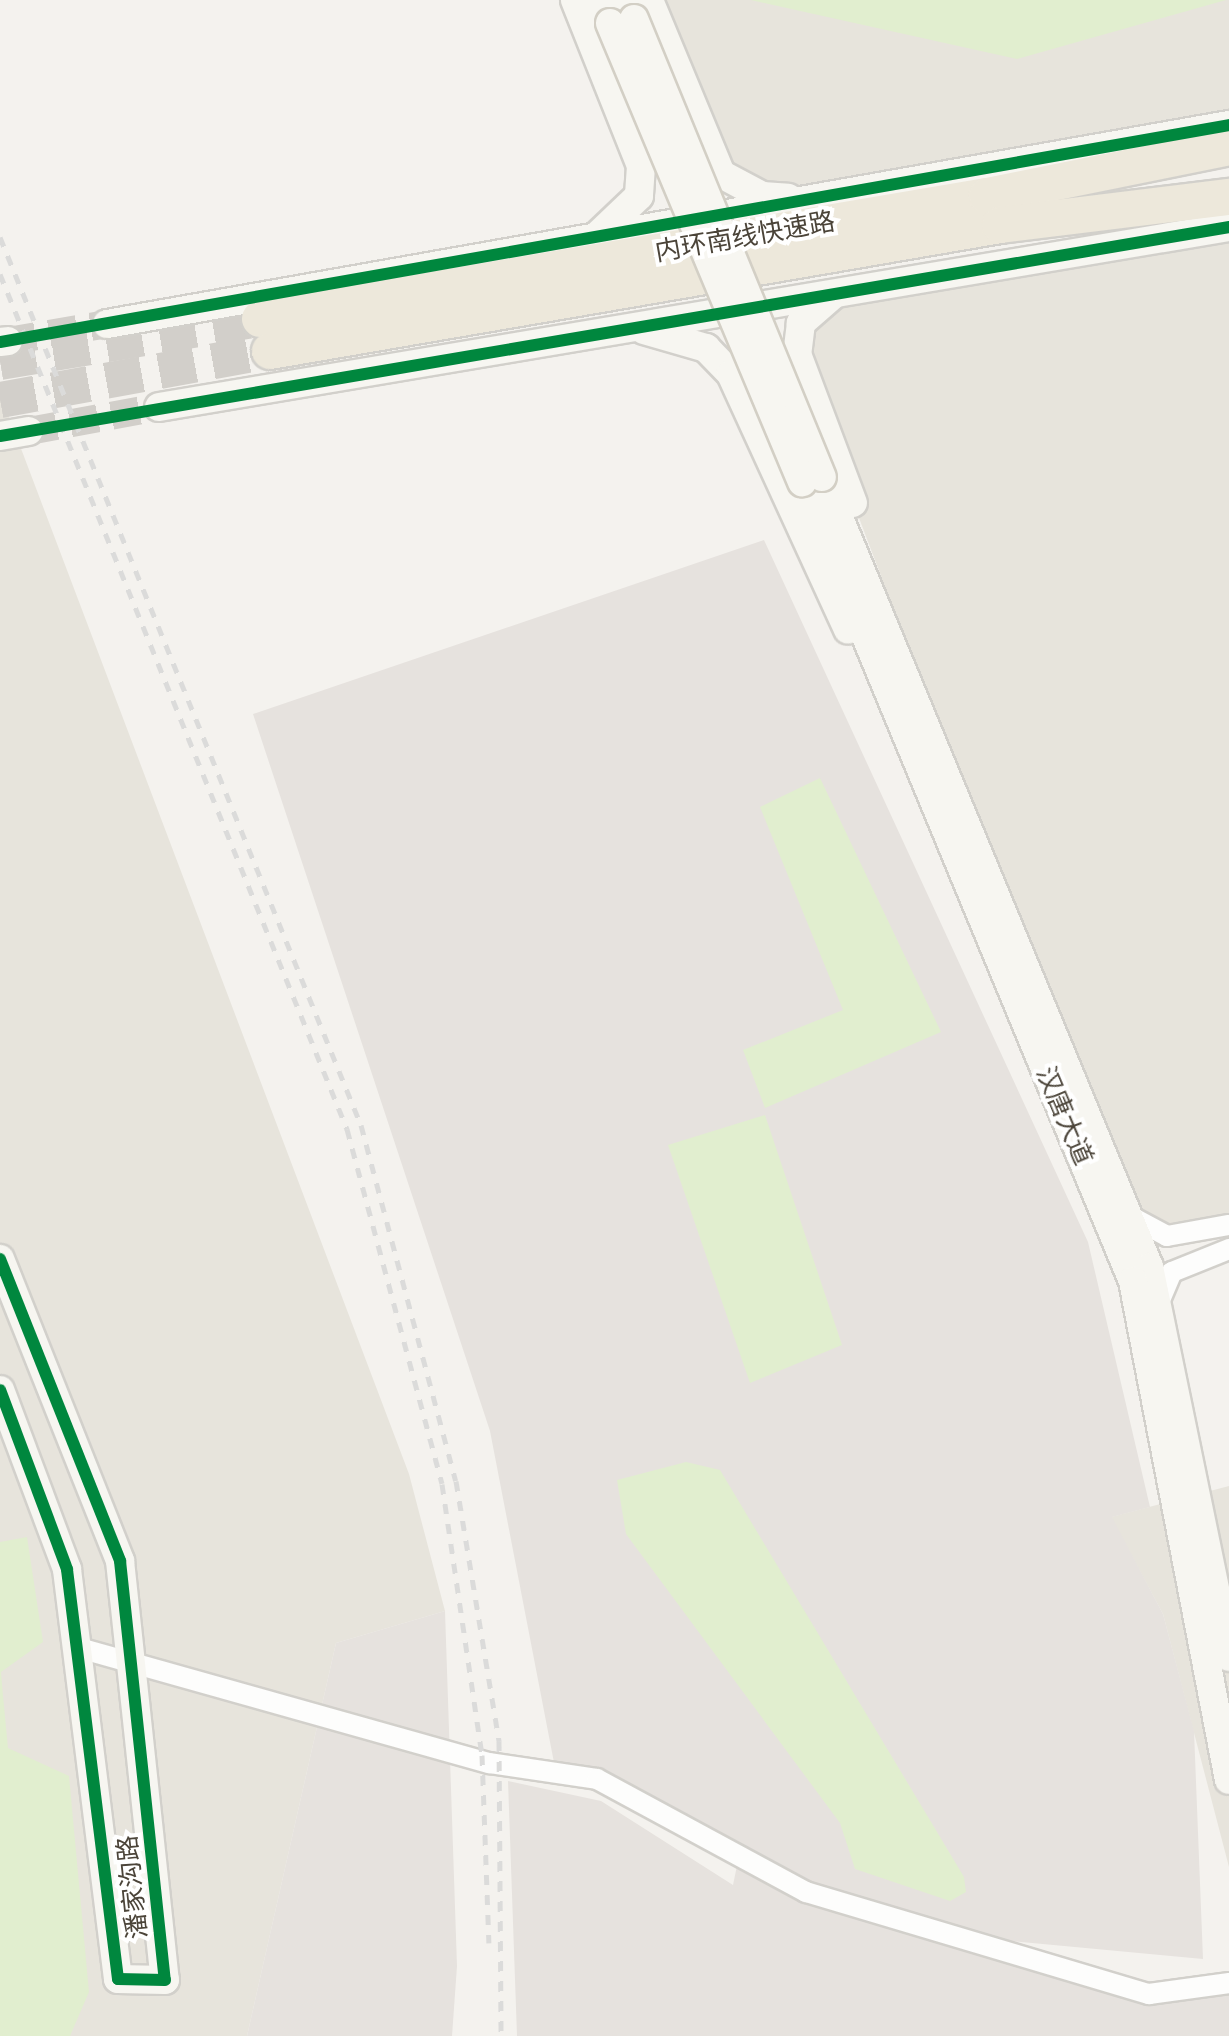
<!DOCTYPE html>
<meta charset="utf-8">
<style>
body{margin:0}
#map{position:relative;width:1229px;height:2036px;overflow:hidden;background:#f4f2ee;font-family:"Space Grotesk","Noto Sans SC",sans-serif}
div>[style]{position:absolute}
[style*='--x']{left:calc(var(--x)*1px);top:calc(var(--y)*1px);width:calc(var(--w)*1px);rotate:calc(var(--a)*1deg)}
.residential>*{inset:0;background:#e7e4dc}
.industrial>*{inset:0;background:#e6e2de}
.green>*{inset:0;background:#e1eecf}
.secondary-tunnel>*{height:28px;margin-top:-14px;transform-origin:0;background:repeating-linear-gradient(90deg,#d2cfca 0 28px,transparent 0 42px)}
.highway-tunnel>*{height:36px;margin-top:-18px;transform-origin:0;background:repeating-linear-gradient(90deg,#d2cfca 0 36px,transparent 0 54px)}
.roads{filter:drop-shadow(2px 0 #d2d0cb) drop-shadow(-2px 0 #d2d0cb) drop-shadow(0 2px #d2d0cb) drop-shadow(0 -2px #d2d0cb)}
.street>*{height:20px;margin:-10px;padding:0 10px;transform-origin:10px;border-radius:10px;background:#fdfdfc}
.secondary>*{height:28px;margin:-14px;padding:0 14px;transform-origin:14px;border-radius:14px;background:#f7f6f1}
.highway>*{height:36px;margin:-18px;padding:0 18px;transform-origin:18px;border-radius:18px;background:#ede8db}
.rail>*{height:5px;margin-top:-2.5px;transform-origin:0;background:repeating-linear-gradient(90deg,#dbdbda 0 10px,transparent 0 20px)}
.bridges{filter:drop-shadow(2px 0 #d3cfc5) drop-shadow(-2px 0 #d3cfc5) drop-shadow(0 2px #d3cfc5) drop-shadow(0 -2px #d3cfc5)}
.secondary-bridge>*{height:28px;margin:-14px;padding:0 14px;transform-origin:14px;border-radius:14px;background:#f7f6f1}
.cycleway>*{height:12px;margin:-6px;padding:0 6px;transform-origin:6px;border-radius:6px;background:#00873e}
span{translate:-50% -50%;white-space:nowrap;text-align:center;line-height:1.15;-webkit-text-stroke:8px #fff;paint-order:stroke}
.street-label{font-size:26px;color:#4b4439}
</style>
<div id="map">
<div class="residential">
<i style="clip-path:polygon(660px 0,1229px 0,1229px 125px,744px 212px)"></i>
<i style="clip-path:polygon(1229px 227px,1229px 1225px,1148px 1229px,903px 676px,881px 576px,797px 354px,812px 307px)"></i>
<i style="clip-path:polygon(0 393px,409px 1474px,445px 1611px,336px 1643px,247px 2036px,0 2036px)"></i>
<i style="clip-path:polygon(1229px 1486px,1229px 1867px,1163px 1614px,1111px 1517px)"></i>
</div>
<div class="industrial">
<i style="clip-path:polygon(764px 540px,1088px 1242px,1150px 1507px,1112px 1517px,1163px 1614px,1194px 1731px,1203px 1959px,957px 1936px,1149px 1994px,1229px 1987px,1229px 2036px,517px 2036px,508px 1781px,601px 1801px,733px 1885px,739px 1856px,597px 1779px,556px 1773px,490px 1431px,253px 714px)"></i>
<i style="clip-path:polygon(445px 1611px,457px 1966px,452px 2036px,247px 2036px,336px 1643px)"></i>
</div>
<div class="green">
<i style="clip-path:polygon(751px 0,1226px 0,1017px 59px)"></i>
<i style="clip-path:polygon(820px 778px,941px 1032px,765px 1108px,743px 1050px,843px 1010px,760px 807px)"></i>
<i style="clip-path:polygon(765px 1115px,842px 1345px,750px 1383px,668px 1145px)"></i>
<i style="clip-path:polygon(686px 1462px,720px 1470px,964px 1877px,966px 1892px,950px 1901px,855px 1869px,840px 1823px,626px 1534px,617px 1480px)"></i>
<i style="clip-path:polygon(27px 1537px,43px 1642px,1px 1672px,3px 1696px,8px 1748px,69px 1776px,89px 1992px,70px 2036px,0 2036px,0 1542px)"></i>
</div>
<div class="secondary-tunnel">
<i style="--x:8;--y:341;--w:100;--a:-9.7"></i>
<i style="--x:29;--y:431;--w:132;--a:-10.5"></i>
</div>
<div class="highway-tunnel">
<i style="--x:0;--y:362;--w:264;--a:-9.4"></i>
<i style="--x:0;--y:400;--w:274;--a:-10.3"></i>
</div>
<div class="roads">
<div class="street">
<i style="--x:1128;--y:1215;--w:44;--a:28.3"></i>
<i style="--x:1167;--y:1236;--w:63;--a:-10.1"></i>
<i style="--x:1157;--y:1307;--w:38;--a:-67"></i>
<i style="--x:1172;--y:1272;--w:61;--a:-22"></i>
<i style="--x:76;--y:1647;--w:430;--a:15.7"></i>
<i style="--x:490;--y:1763;--w:108;--a:8.5"></i>
<i style="--x:597;--y:1779;--w:238;--a:28.4"></i>
<i style="--x:806;--y:1892;--w:358;--a:16.6"></i>
<i style="--x:1149;--y:1994;--w:81;--a:-7.8"></i>
</div>
<div class="secondary">
<i style="--x:575;--y:0;--w:179;--a:68.3"></i>
<i style="--x:641;--y:166;--w:30;--a:94"></i>
<i style="--x:639;--y:196;--w:58;--a:136.4"></i>
<i style="--x:601;--y:0;--w:25;--a:69"></i>
<i style="--x:627;--y:0;--w:20;--a:70"></i>
<i style="--x:649;--y:0;--w:188;--a:67.5"></i>
<i style="--x:721;--y:174;--w:47;--a:28.2"></i>
<i style="--x:762;--y:196;--w:26;--a:4"></i>
<i style="--x:833;--y:295;--w:43;--a:138.8"></i>
<i style="--x:801;--y:323;--w:31;--a:97"></i>
<i style="--x:797;--y:354;--w:159;--a:69.4"></i>
<i style="--x:107;--y:324;--w:1140;--a:-10.06"></i>
<i style="--x:644;--y:330;--w:65;--a:16.2"></i>
<i style="--x:706;--y:348;--w:36;--a:46"></i>
<i style="--x:731;--y:374;--w:281;--a:65.4"></i>
<i style="--x:0;--y:342;--w:8;--a:-7"></i>
<i style="--x:159;--y:407;--w:1085;--a:-9.55"></i>
<i style="--x:0;--y:436;--w:29;--a:-10"></i>
<i style="--x:822;--y:477;--w:855;--a:67.51"></i>
<i style="--x:1149;--y:1267;--w:398;--a:78.4"></i>
<i style="--x:802;--y:482;--w:865;--a:67.5"></i>
<i style="--x:1133;--y:1281;--w:508;--a:79.11"></i>
<i style="--x:0;--y:1259;--w:325;--a:68.3"></i>
<i style="--x:120;--y:1561;--w:421;--a:83.9"></i>
<i style="--x:165;--y:1980;--w:47;--a:-178.8"></i>
<i style="--x:118;--y:1979;--w:413;--a:-97.1"></i>
<i style="--x:67;--y:1569;--w:191;--a:-110.5"></i>
</div>
<div class="highway">
<i style="--x:260;--y:319;--w:737;--a:-9.6"></i>
<i style="--x:987;--y:196;--w:247;--a:-11.4"></i>
<i style="--x:270;--y:351;--w:741;--a:-9.79"></i>
<i style="--x:1000;--y:225;--w:231;--a:-7"></i>
</div>
</div>
<div class="rail">
<i style="--x:0;--y:237;--w:959;--a:67.88"></i>
<i style="--x:361;--y:1125;--w:368;--a:75.1"></i>
<i style="--x:456;--y:1481;--w:264;--a:80.6"></i>
<i style="--x:499;--y:1741;--w:295;--a:89.6"></i>
<i style="--x:0;--y:274;--w:923;--a:67.91"></i>
<i style="--x:347;--y:1129;--w:367;--a:75"></i>
<i style="--x:442;--y:1484;--w:274;--a:81.6"></i>
<i style="--x:482;--y:1755;--w:188;--a:87.9"></i>
</div>
<div class="bridges">
<div class="secondary-bridge">
<i style="--x:634;--y:19;--w:495;--a:67.7"></i>
<i style="--x:610;--y:23;--w:498;--a:67.3"></i>
</div>
</div>
<div class="cycleway">
<i style="--x:0;--y:342;--w:1248;--a:-10.01"></i>
<i style="--x:0;--y:436;--w:1247;--a:-9.65"></i>
<i style="--x:0;--y:1259;--w:325;--a:68.3"></i>
<i style="--x:120;--y:1561;--w:421;--a:83.9"></i>
<i style="--x:165;--y:1980;--w:47;--a:-178.8"></i>
<i style="--x:118;--y:1979;--w:413;--a:-97.1"></i>
<i style="--x:67;--y:1569;--w:191;--a:-110.5"></i>
</div>
<div class="street-label">
<span style="left:745px;top:237px;rotate:-10deg">内环南线快速路</span>
<span style="left:1064px;top:1116px;rotate:67deg">汉唐大道</span>
<span style="left:133px;top:1887px;rotate:-96deg">潘家沟路</span>
</div>
</div>
